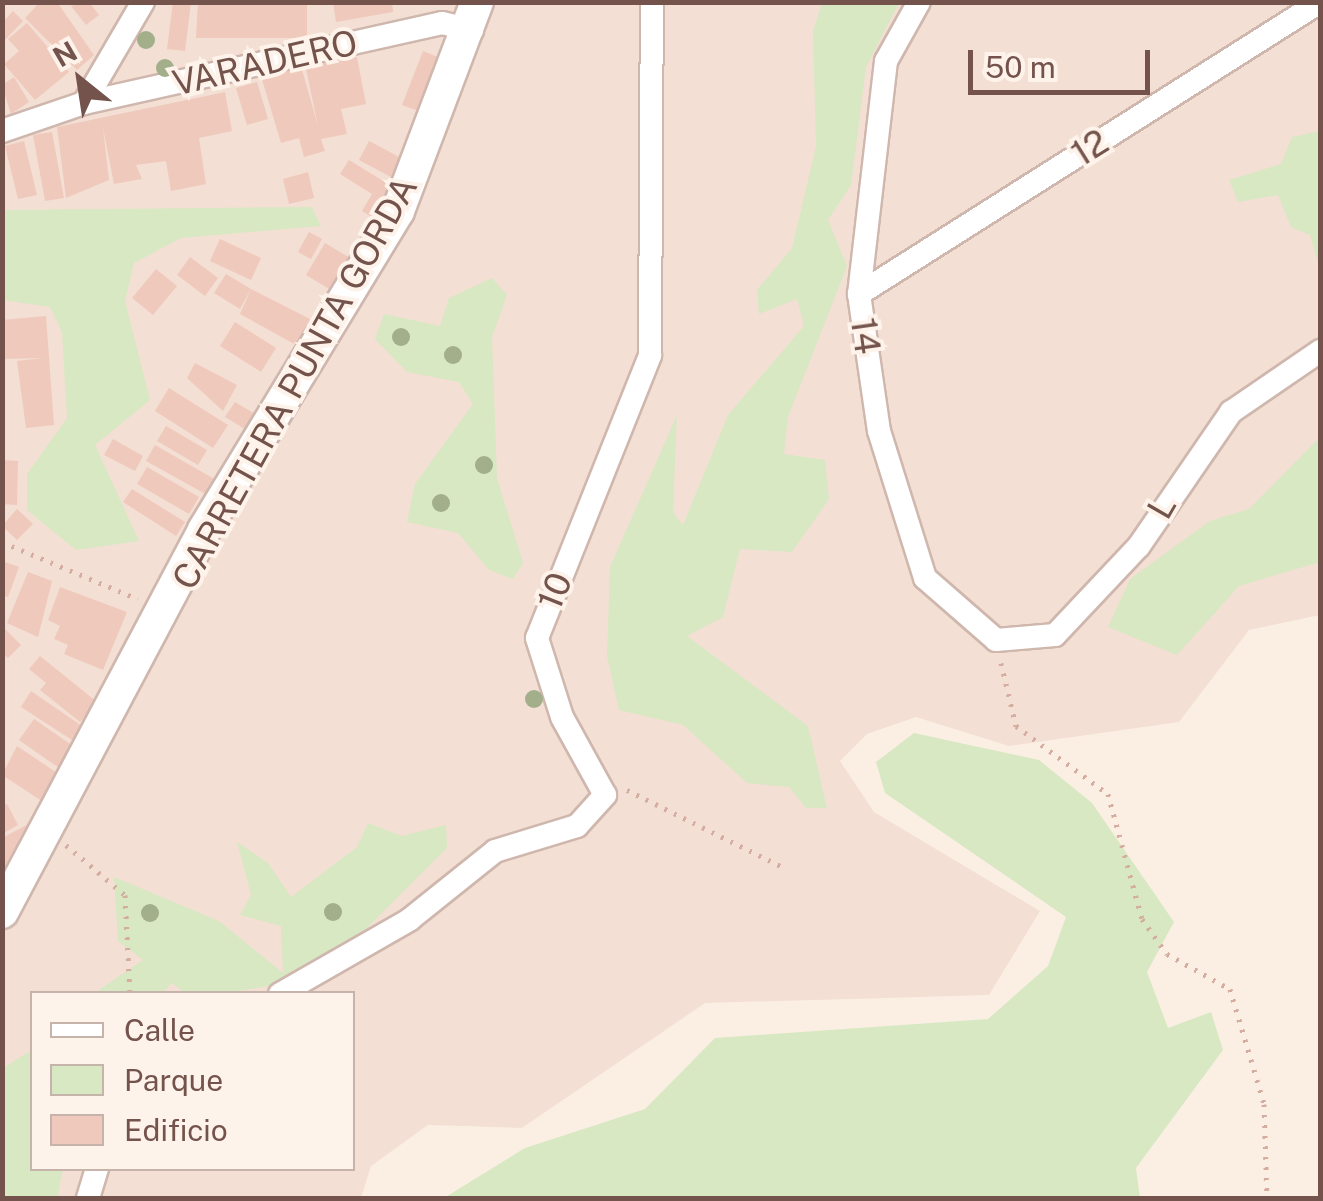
<!DOCTYPE html>
<style>
body{margin:0}
#map{position:relative;width:1323px;height:1201px;overflow:hidden;background:#fbefe4;font-family:"Public Sans",sans-serif}
div>[style]{position:absolute}
[style*='--x']{left:calc(var(--x)*1px);top:calc(var(--y)*1px);width:calc(var(--w)*1px);rotate:calc(var(--a)*1deg)}
.residential>*{inset:0;background:#f3dfd3}
.green>*{inset:0;background:#d8e8c3}
.building>*{inset:0;background:#f0c9bd}
.path>*{height:5px;margin-top:-2.5px;transform-origin:0;background:repeating-linear-gradient(90deg,#d5aca0 0 2.5px,transparent 0 10.5px)}
.roads{filter:drop-shadow(2px 0 #cfb7ae) drop-shadow(-2px 0 #cfb7ae) drop-shadow(0 2px #cfb7ae) drop-shadow(0 -2px #cfb7ae)}
.minor>*{height:22px;margin:-11px;padding:0 11px;transform-origin:11px;border-radius:11px;background:#fff}
.secondary>*{height:32px;margin:-16px;padding:0 16px;transform-origin:16px;border-radius:16px;background:#fff}
.trees>*{width:18px;height:18px;margin:-9px;border-radius:50%;background:#a3ae8b}
span{translate:-50% -50%;white-space:nowrap;text-align:center;line-height:1.15;-webkit-text-stroke:8px #fef3ea;paint-order:stroke}
.street-label{font-size:35px;color:#73534b}
.frame{position:absolute;inset:0;border:5px solid #73534b;pointer-events:none}
.legend{position:absolute;left:30px;top:991px;width:325px;height:180px;box-sizing:border-box;background:#fef3ea;border:2px solid #c6b3aa;margin:0;padding:12px 18px;list-style:none;font-size:30px;color:#73534b}
.legend li{display:flex;align-items:center;gap:20px;height:50px}
.legend b{width:50px;border:2px solid #c6b3aa}
.north{position:absolute;left:30px;top:30px;width:100px;height:100px;-webkit-text-stroke:8px #fef3ea;paint-order:stroke;rotate:330deg;font-size:28px;font-weight:700;line-height:40px;text-align:center;color:#73534b}
.north::after{content:'';display:block;margin:auto;width:35px;height:45px;background:#73534b;clip-path:polygon(50% 0,100% 100%,50% 72%,0 100%)}
.scale{position:absolute;left:968px;top:50px;width:182px;height:45px;box-sizing:border-box;border:5px solid #73534b;border-top:0;padding-left:12px;font-size:30px;line-height:35px;white-space:nowrap;color:#73534b;-webkit-text-stroke:8px #fef3ea;paint-order:stroke}
</style>
<div id="map">
<div class="residential">
<i style="clip-path:polygon(evenodd,2px 3px,1320px 3px,1320px 615px,1249px 630px,1179px 722px,1009px 746px,916px 717px,867px 734px,840px 761px,874px 812px,1040px 911px,989px 995px,705px 1003px,522px 1128px,428px 1125px,371px 1166px,361px 1198px,3px 1198px,2px 3px,32px 994px,352px 994px,352px 1168px,32px 1168px,32px 994px)"></i>
</div>
<div class="green">
<i style="clip-path:polygon(822px 3px,899px 3px,866px 67px,851px 185px,828px 220px,847px 266px,788px 417px,784px 454px,825px 460px,829px 499px,792px 552px,740px 549px,723px 617px,687px 636px,808px 726px,827px 808px,806px 808px,789px 787px,747px 783px,683px 725px,619px 710px,607px 656px,610px 567px,677px 415px,673px 512px,683px 525px,728px 415px,804px 326px,797px 299px,759px 314px,757px 290px,792px 248px,816px 146px,813px 31px)"></i>
<i style="clip-path:polygon(1320px 131px,1320px 270px,1310px 235px,1291px 227px,1278px 195px,1238px 202px,1229px 180px,1281px 164px,1292px 137px)"></i>
<i style="clip-path:polygon(312px 207px,321px 226px,181px 238px,134px 263px,125px 301px,150px 400px,95px 445px,139px 541px,76px 550px,27px 510px,27px 474px,67px 418px,62px 332px,50px 307px,3px 300px,3px 210px)"></i>
<i style="clip-path:polygon(492px 278px,507px 295px,492px 337px,497px 478px,523px 563px,513px 579px,489px 570px,458px 533px,407px 522px,415px 484px,473px 404px,459px 382px,407px 372px,375px 339px,384px 314px,440px 326px,449px 298px)"></i>
<i style="clip-path:polygon(1320px 437px,1320px 562px,1239px 586px,1177px 655px,1108px 627px,1130px 579px,1210px 521px,1249px 509px)"></i>
<i style="clip-path:polygon(914px 733px,1039px 760px,1092px 803px,1174px 922px,1147px 972px,1168px 1028px,1211px 1012px,1223px 1050px,1136px 1168px,1140px 1198px,444px 1198px,525px 1148px,645px 1109px,715px 1038px,988px 1019px,1048px 966px,1066px 917px,885px 793px,876px 762px)"></i>
<i style="clip-path:polygon(368px 823px,402px 836px,446px 825px,447px 848px,366px 929px,294px 982px,226px 993px,185px 993px,172px 983px,162px 993px,93px 994px,143px 960px,118px 941px,114px 877px,219px 921px,283px 973px,281px 926px,240px 915px,251px 895px,237px 842px,268px 863px,291px 897px,357px 847px)"></i>
<i style="clip-path:polygon(32px 1050px,32px 1168px,63px 1169px,57px 1198px,3px 1198px,3px 1068px)"></i>
</div>
<div class="building">
<i style="clip-path:polygon(40px 2px,57px 2px,94px 55px,77px 70px,25px 18px)"></i>
<i style="clip-path:polygon(89px 2px,99px 15px,86px 25px,71px 6px)"></i>
<i style="clip-path:polygon(173px 2px,191px 2px,185px 51px,167px 49px)"></i>
<i style="clip-path:polygon(198px 2px,307px 2px,307px 38px,196px 38px)"></i>
<i style="clip-path:polygon(333px 2px,392px 2px,393px 12px,336px 22px)"></i>
<i style="clip-path:polygon(13px 11px,23px 21px,2px 43px,2px 23px)"></i>
<i style="clip-path:polygon(27px 23px,69px 72px,35px 100px,4px 64px,19px 51px,8px 39px)"></i>
<i style="clip-path:polygon(423px 51px,450px 62px,429px 115px,402px 105px)"></i>
<i style="clip-path:polygon(357px 57px,366px 104px,341px 109px,347px 134px,321px 139px,325px 151px,304px 157px,299px 138px,281px 143px,261px 76px,301px 66px,318px 126px,305px 64px)"></i>
<i style="clip-path:polygon(14px 77px,29px 102px,11px 114px,2px 85px)"></i>
<i style="clip-path:polygon(257px 82px,268px 119px,247px 125px,236px 88px)"></i>
<i style="clip-path:polygon(225px 92px,232px 131px,199px 138px,206px 184px,171px 191px,166px 161px,136px 165px,142px 179px,114px 184px,103px 128px,109px 180px,66px 198px,57px 127px)"></i>
<i style="clip-path:polygon(52px 132px,64px 198px,45px 201px,33px 135px)"></i>
<i style="clip-path:polygon(24px 141px,37px 195px,18px 199px,5px 146px)"></i>
<i style="clip-path:polygon(369px 141px,401px 158px,391px 177px,359px 160px)"></i>
<i style="clip-path:polygon(349px 160px,401px 192px,382px 223px,362px 211px,372px 194px,340px 174px)"></i>
<i style="clip-path:polygon(308px 172px,314px 198px,289px 204px,283px 179px)"></i>
<i style="clip-path:polygon(309px 232px,322px 239px,311px 259px,298px 252px)"></i>
<i style="clip-path:polygon(220px 239px,261px 258px,251px 280px,210px 261px)"></i>
<i style="clip-path:polygon(325px 243px,350px 258px,331px 290px,306px 275px)"></i>
<i style="clip-path:polygon(190px 257px,218px 278px,205px 296px,177px 275px)"></i>
<i style="clip-path:polygon(156px 269px,177px 286px,153px 315px,132px 298px)"></i>
<i style="clip-path:polygon(226px 274px,251px 289px,240px 309px,214px 293px)"></i>
<i style="clip-path:polygon(251px 289px,310px 319px,296px 345px,240px 314px)"></i>
<i style="clip-path:polygon(46px 316px,54px 425px,26px 428px,17px 361px,42px 358px,2px 359px,2px 320px)"></i>
<i style="clip-path:polygon(235px 322px,276px 348px,261px 372px,220px 346px)"></i>
<i style="clip-path:polygon(195px 363px,237px 385px,223px 411px,187px 378px)"></i>
<i style="clip-path:polygon(169px 388px,228px 425px,213px 448px,155px 411px)"></i>
<i style="clip-path:polygon(235px 402px,260px 417px,250px 432px,225px 417px)"></i>
<i style="clip-path:polygon(166px 426px,207px 450px,198px 465px,157px 441px)"></i>
<i style="clip-path:polygon(113px 439px,143px 456px,135px 471px,104px 455px)"></i>
<i style="clip-path:polygon(155px 445px,218px 481px,209px 496px,146px 461px)"></i>
<i style="clip-path:polygon(2px 460px,18px 461px,17px 505px,2px 504px)"></i>
<i style="clip-path:polygon(147px 467px,199px 497px,189px 514px,137px 484px)"></i>
<i style="clip-path:polygon(132px 489px,185px 522px,176px 536px,123px 502px)"></i>
<i style="clip-path:polygon(17px 509px,33px 524px,17px 540px,2px 526px)"></i>
<i style="clip-path:polygon(2px 561px,19px 567px,8px 597px,2px 595px)"></i>
<i style="clip-path:polygon(28px 572px,52px 581px,38px 637px,7px 623px)"></i>
<i style="clip-path:polygon(60px 587px,127px 612px,103px 670px,64px 654px,68px 645px,54px 639px,60px 626px,48px 620px)"></i>
<i style="clip-path:polygon(2px 626px,21px 645px,8px 658px,2px 653px)"></i>
<i style="clip-path:polygon(40px 656px,97px 702px,80px 722px,40px 690px,46px 683px,29px 669px)"></i>
<i style="clip-path:polygon(31px 691px,82px 726px,72px 740px,21px 707px)"></i>
<i style="clip-path:polygon(34px 719px,76px 748px,62px 770px,19px 740px)"></i>
<i style="clip-path:polygon(17px 746px,69px 781px,51px 807px,2px 775px)"></i>
<i style="clip-path:polygon(7px 804px,18px 825px,2px 834px,2px 806px)"></i>
<i style="clip-path:polygon(27px 825px,39px 848px,2px 868px,2px 838px)"></i>
</div>
<div class="path">
<i style="--x:2;--y:542;--w:147;--a:22.7"></i>
<i style="--x:1001;--y:663;--w:65;--a:76.6"></i>
<i style="--x:1016;--y:726;--w:114;--a:36.5"></i>
<i style="--x:1108;--y:794;--w:130;--a:74.8"></i>
<i style="--x:1142;--y:919;--w:43;--a:54.5"></i>
<i style="--x:1167;--y:954;--w:72;--a:29.1"></i>
<i style="--x:1230;--y:989;--w:120;--a:73.5"></i>
<i style="--x:1264;--y:1104;--w:94;--a:88.2"></i>
<i style="--x:627;--y:790;--w:172;--a:26.3"></i>
<i style="--x:66;--y:845;--w:77;--a:40.3"></i>
<i style="--x:125;--y:895;--w:99;--a:87.1"></i>
</div>
<div class="roads">
<div class="minor">
<i style="--x:919;--y:2;--w:68;--a:119.2"></i>
<i style="--x:886;--y:61;--w:235;--a:96.6"></i>
<i style="--x:859;--y:294;--w:138;--a:81.7"></i>
<i style="--x:879;--y:431;--w:154;--a:72.6"></i>
<i style="--x:925;--y:578;--w:94;--a:41.1"></i>
<i style="--x:996;--y:640;--w:59;--a:-4.8"></i>
<i style="--x:1055;--y:635;--w:122;--a:-46.7"></i>
<i style="--x:1139;--y:546;--w:163;--a:-55.5"></i>
<i style="--x:1231;--y:412;--w:108;--a:-34.4"></i>
<i style="--x:84;--y:103;--w:117;--a:-59.7"></i>
<i style="--x:2;--y:131;--w:87;--a:-18.9"></i>
<i style="--x:84;--y:103;--w:367;--a:-12.6"></i>
<i style="--x:442;--y:23;--w:31;--a:13"></i>
<i style="--x:859;--y:294;--w:546;--a:-32.35"></i>
<i style="--x:280;--y:994;--w:149;--a:-29.8"></i>
<i style="--x:409;--y:920;--w:110;--a:-38.7"></i>
<i style="--x:495;--y:851;--w:86;--a:-17"></i>
<i style="--x:577;--y:826;--w:42;--a:-47.9"></i>
<i style="--x:605;--y:795;--w:89;--a:-118.9"></i>
<i style="--x:562;--y:717;--w:83;--a:-107.6"></i>
<i style="--x:537;--y:638;--w:305;--a:-68.2"></i>
<i style="--x:650;--y:355;--w:353;--a:-89.7"></i>
<i style="--x:88;--y:1198;--w:31;--a:-73"></i>
</div>
<div class="secondary">
<i style="--x:2;--y:912;--w:432;--a:-62.1"></i>
<i style="--x:204;--y:530;--w:373;--a:-58.7"></i>
<i style="--x:398;--y:211;--w:223;--a:-69.3"></i>
</div>
</div>
<div class="trees">
<i style="left:146px;top:40px"></i>
<i style="left:165px;top:68px"></i>
<i style="left:401px;top:337px"></i>
<i style="left:453px;top:355px"></i>
<i style="left:484px;top:465px"></i>
<i style="left:441px;top:503px"></i>
<i style="left:534px;top:699px"></i>
<i style="left:333px;top:912px"></i>
<i style="left:150px;top:913px"></i>
</div>
<div class="street-label">
<span style="left:265px;top:63px;rotate:-13deg">VARADERO</span>
<span style="left:1090px;top:148px;rotate:-32deg">12</span>
<span style="left:865px;top:336px;rotate:82deg">14</span>
<span style="left:295px;top:383px;rotate:-61deg">CARRETERA PUNTA GORDA</span>
<span style="left:1162px;top:507px;rotate:-60deg">L</span>
<span style="left:555px;top:591px;rotate:-68deg">10</span>
</div>
<div class="frame"></div>
<ul class="legend">
<li><b style="height:12px;background:#fff"></b>Calle</li>
<li><b style="height:28px;background:#d8e8c3"></b>Parque</li>
<li><b style="height:28px;background:#f0c9bd"></b>Edificio</li>
</ul>
<div class="north">N</div>
<div class="scale">50 m</div>
</div>
